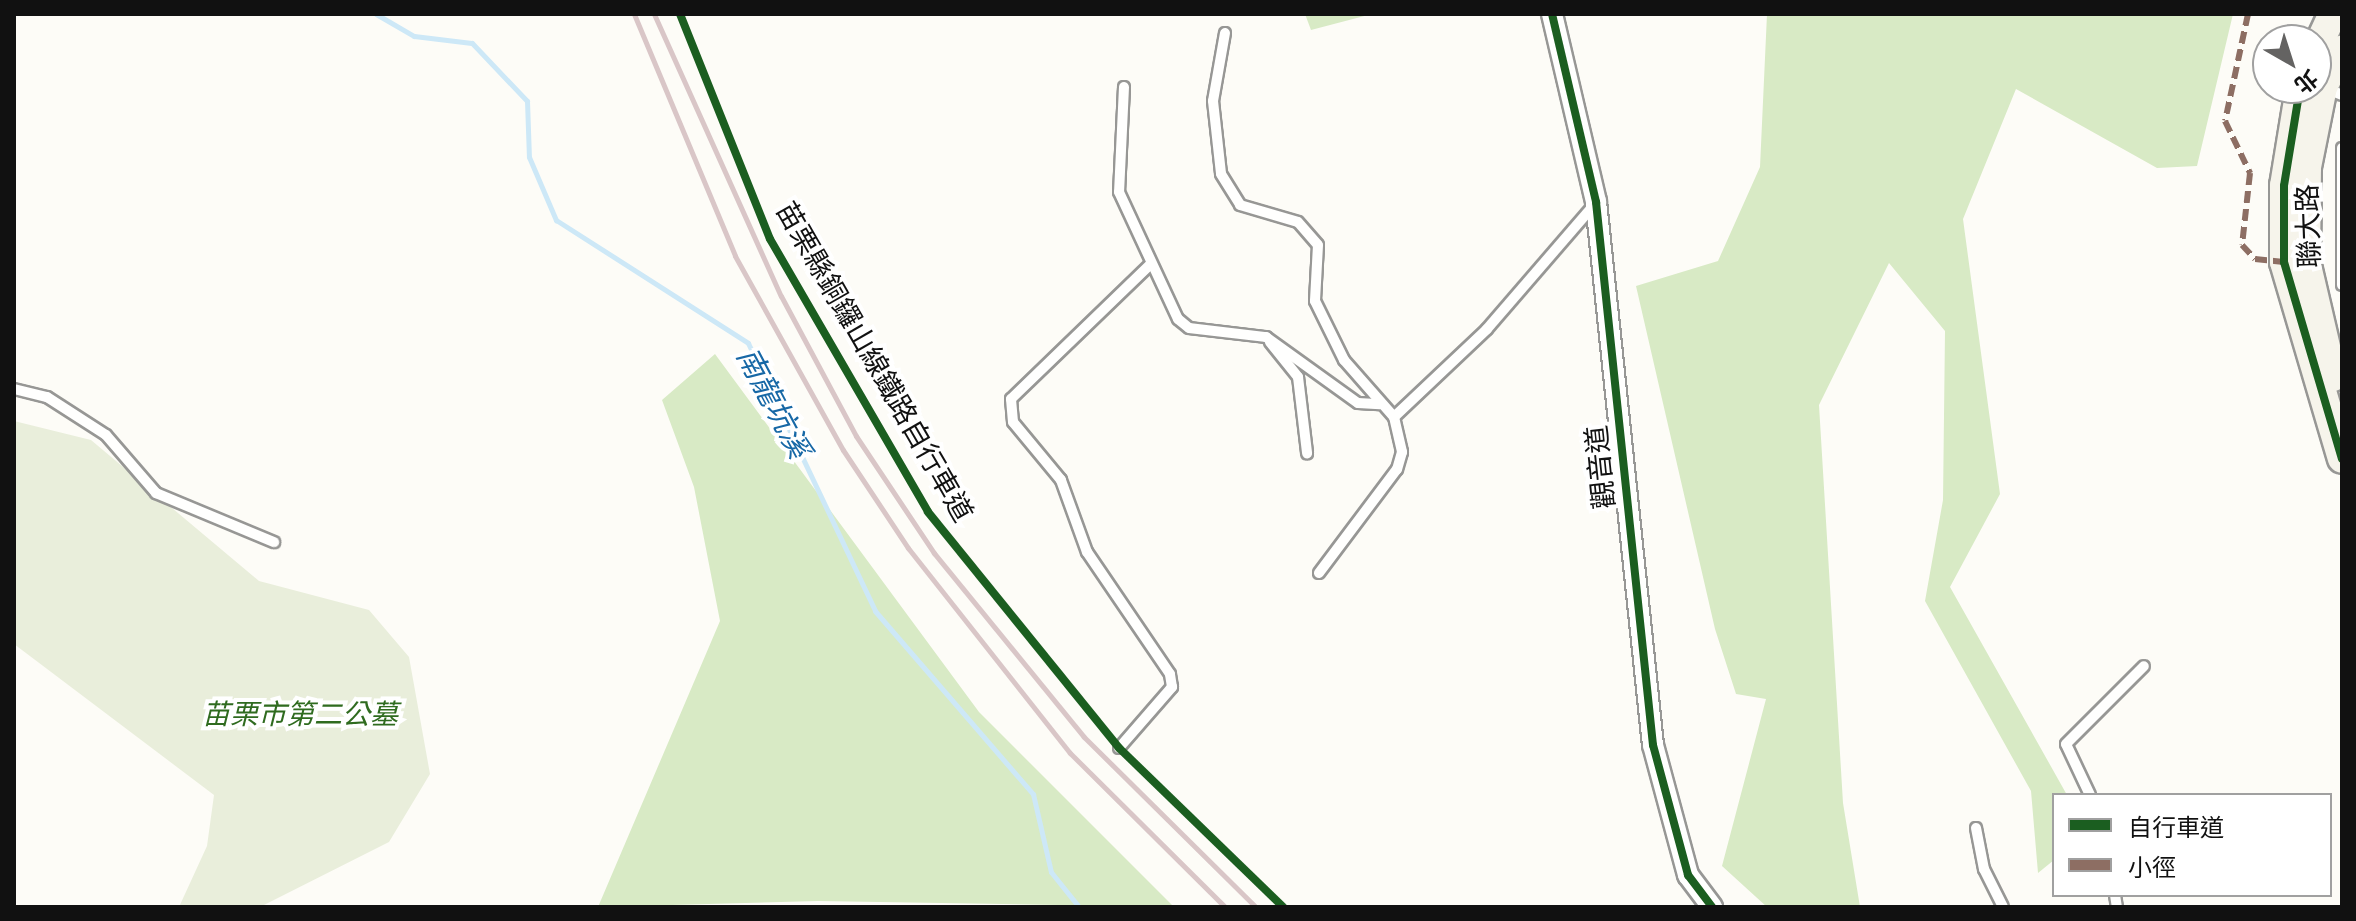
<!DOCTYPE html>
<meta charset="utf-8">
<style>
body{margin:0}
#map{position:relative;width:2356px;height:921px;overflow:hidden;background:#fdfcf7;font-family:Bitter,"Noto Sans TC",serif}
div>[style]{position:absolute}
[style*='--x']{left:calc(var(--x)*1px);top:calc(var(--y)*1px);width:calc(var(--w)*1px);rotate:calc(var(--a)*1deg)}
.forest>*{inset:0;background:#d8eac5}
.cemetery>*{inset:0;background:#e9eedb}
.stream>*{height:5px;margin:-2.5px;padding:0 2.5px;transform-origin:2.5px;border-radius:2.5px;background:#cde8f7}
.roads{filter:drop-shadow(2px 0 #979795) drop-shadow(-2px 0 #979795) drop-shadow(0 2px #979795) drop-shadow(0 -2px #979795)}
.lane>*{height:10px;margin:-5px;padding:0 5px;transform-origin:5px;border-radius:5px;background:#fffffe}
.street>*{height:20px;margin:-10px;padding:0 10px;transform-origin:10px;border-radius:10px;background:#fffffe}
.secondary>*{height:28px;margin:-14px;padding:0 14px;transform-origin:14px;border-radius:14px;background:#f6f4eb}
.rail>*{height:5px;margin:-2.5px;padding:0 2.5px;transform-origin:2.5px;border-radius:2.5px;background:#d9c6c7}
.quiet>*{height:6px;margin-top:-3px;transform-origin:0;background:repeating-linear-gradient(90deg,#8d6e63 0 12px,transparent 0 18px)}
.cycleway>*{height:8px;margin:-4px;padding:0 4px;transform-origin:4px;border-radius:4px;background:#1b5e20}
span{translate:-50% -50%;white-space:nowrap;text-align:center;line-height:1.15;-webkit-text-stroke:8px #fff;paint-order:stroke}
.street-label{font-size:28px;color:#111}
.park-label{font-size:28px;color:#2f6b1f;font-style:italic}
.water-label{font-size:30px;color:#1768a6;font-style:italic}
.frame{position:absolute;inset:0;border:16px solid #111;pointer-events:none}
.legend{position:absolute;left:2052px;top:793px;width:280px;height:104px;box-sizing:border-box;background:#fff;border:2px solid #a0a0a0;margin:0;padding:10px 14px;list-style:none;font-size:24px;color:#111}
.legend li{display:flex;align-items:center;gap:16px;height:40px}
.legend b{width:40px;border:2px solid #a0a0a0}
.north{position:absolute;left:2252px;top:24px;width:80px;height:80px;box-sizing:border-box;background:#fff;border:2px solid #a0a0a0;border-radius:50%;rotate:141deg;font-size:22px;font-weight:700;line-height:32px;text-align:center;color:#111}
.north::after{content:'';display:block;margin:auto;width:28px;height:36px;background:#646362;clip-path:polygon(50% 0,100% 100%,50% 72%,0 100%)}
</style>
<div id="map">
<div class="forest">
<i style="clip-path:polygon(1305px 14px,1372px 14px,1311px 30px)"></i>
<i style="clip-path:polygon(1767px 14px,2233px 14px,2197px 166px,2157px 168px,2016px 89px,1963px 219px,2000px 494px,1950px 587px,2067px 795px,2054px 795px,2054px 860px,2038px 873px,2031px 791px,1925px 601px,1943px 500px,1945px 331px,1889px 263px,1819px 405px,1843px 803px,1860px 907px,1767px 907px,1722px 866px,1766px 699px,1736px 694px,1715px 629px,1636px 286px,1718px 261px,1760px 167px)"></i>
<i style="clip-path:polygon(715px 354px,979px 712px,1174px 907px,818px 901px,598px 907px,720px 621px,694px 487px,662px 400px)"></i>
</div>
<div class="cemetery">
<i style="clip-path:polygon(14px 421px,91px 440px,259px 581px,369px 610px,409px 657px,430px 774px,389px 842px,260px 907px,179px 907px,207px 846px,214px 795px,14px 644px)"></i>
</div>
<div class="stream">
<i style="--x:376;--y:14;--w:44;--a:30.1"></i>
<i style="--x:414;--y:36;--w:58;--a:6.9"></i>
<i style="--x:472;--y:43;--w:80;--a:46.5"></i>
<i style="--x:527;--y:101;--w:56;--a:88"></i>
<i style="--x:529;--y:157;--w:69;--a:66.8"></i>
<i style="--x:556;--y:220;--w:228;--a:32.6"></i>
<i style="--x:748;--y:343;--w:297;--a:64.6"></i>
<i style="--x:875;--y:611;--w:242;--a:49.2"></i>
<i style="--x:1033;--y:794;--w:80;--a:77"></i>
<i style="--x:1051;--y:872;--w:45;--a:51.3"></i>
</div>
<div class="roads">
<div class="lane">
<i style="--x:1225;--y:33;--w:69;--a:100"></i>
<i style="--x:1213;--y:101;--w:73;--a:83.7"></i>
<i style="--x:1221;--y:174;--w:36;--a:58"></i>
<i style="--x:1240;--y:205;--w:60;--a:16.3"></i>
<i style="--x:1298;--y:222;--w:30;--a:49"></i>
<i style="--x:1318;--y:245;--w:56;--a:93.1"></i>
<i style="--x:1315;--y:301;--w:66;--a:63.8"></i>
<i style="--x:1344;--y:360;--w:76;--a:48.7"></i>
<i style="--x:1394;--y:417;--w:36;--a:77"></i>
<i style="--x:1402;--y:452;--w:18;--a:106"></i>
<i style="--x:1397;--y:469;--w:130;--a:126.9"></i>
<i style="--x:1124;--y:87;--w:105;--a:92.7"></i>
<i style="--x:1119;--y:192;--w:140;--a:65.1"></i>
<i style="--x:1178;--y:319;--w:14;--a:39"></i>
<i style="--x:1189;--y:328;--w:78;--a:6.7"></i>
<i style="--x:1266;--y:337;--w:113;--a:35.7"></i>
<i style="--x:1358;--y:403;--w:22;--a:3"></i>
<i style="--x:2325;--y:88;--w:18;--a:22"></i>
<i style="--x:2342;--y:148;--w:137;--a:90"></i>
<i style="--x:1270;--y:342;--w:45;--a:51.3"></i>
<i style="--x:1298;--y:377;--w:77;--a:83.2"></i>
<i style="--x:14;--y:389;--w:34;--a:14"></i>
<i style="--x:47;--y:397;--w:70;--a:32.8"></i>
<i style="--x:106;--y:435;--w:77;--a:49.2"></i>
<i style="--x:156;--y:493;--w:128;--a:22.6"></i>
<i style="--x:1394;--y:417;--w:128;--a:-43.4"></i>
<i style="--x:1487;--y:329;--w:165;--a:-49.2"></i>
<i style="--x:1119;--y:748;--w:81;--a:-49"></i>
<i style="--x:1172;--y:687;--w:13;--a:-99"></i>
<i style="--x:1170;--y:674;--w:148;--a:-124.2"></i>
<i style="--x:1087;--y:552;--w:77;--a:-109.9"></i>
<i style="--x:1061;--y:480;--w:75;--a:-129.6"></i>
<i style="--x:1013;--y:422;--w:23;--a:-95"></i>
<i style="--x:1011;--y:399;--w:193;--a:-44"></i>
<i style="--x:2090;--y:795;--w:56;--a:-115.2"></i>
<i style="--x:2066;--y:744;--w:110;--a:-45"></i>
<i style="--x:1976;--y:828;--w:42;--a:79"></i>
<i style="--x:1984;--y:869;--w:42;--a:63.4"></i>
<i style="--x:2115;--y:895;--w:12;--a:81"></i>
</div>
<div class="street">
<i style="--x:1552;--y:14;--w:193;--a:76.8"></i>
<i style="--x:1596;--y:202;--w:546;--a:84.01"></i>
<i style="--x:1653;--y:745;--w:135;--a:74.9"></i>
<i style="--x:1688;--y:875;--w:40;--a:53"></i>
</div>
<div class="secondary">
<i style="--x:2316;--y:50;--w:40;--a:-65"></i>
<i style="--x:2300;--y:88;--w:99;--a:99.3"></i>
<i style="--x:2284;--y:186;--w:76;--a:90"></i>
<i style="--x:2284;--y:262;--w:205;--a:73.6"></i>
<i style="--x:2333;--y:377;--w:119;--a:-103.1"></i>
<i style="--x:2306;--y:261;--w:94;--a:-89.4"></i>
<i style="--x:2307;--y:167;--w:82;--a:-78.7"></i>
<i style="--x:2323;--y:87;--w:42;--a:-62.8"></i>
</div>
</div>
<div class="rail">
<i style="--x:634;--y:14;--w:262;--a:67.3"></i>
<i style="--x:735;--y:256;--w:222;--a:60.9"></i>
<i style="--x:843;--y:450;--w:118;--a:56.4"></i>
<i style="--x:908;--y:548;--w:261;--a:51.7"></i>
<i style="--x:1070;--y:753;--w:218;--a:44.8"></i>
<i style="--x:654;--y:14;--w:309;--a:65.8"></i>
<i style="--x:781;--y:296;--w:159;--a:61.8"></i>
<i style="--x:856;--y:436;--w:141;--a:56.3"></i>
<i style="--x:934;--y:553;--w:237;--a:50.8"></i>
<i style="--x:1084;--y:737;--w:242;--a:44.7"></i>
</div>
<div class="quiet">
<i style="--x:2248;--y:14;--w:109;--a:102.1"></i>
<i style="--x:2225;--y:121;--w:58;--a:64.3"></i>
<i style="--x:2250;--y:173;--w:72;--a:96.3"></i>
<i style="--x:2242;--y:245;--w:19;--a:47"></i>
<i style="--x:2255;--y:259;--w:29;--a:6"></i>
<i style="--x:174;--y:905;--w:2;--a:90"></i>
</div>
<div class="cycleway">
<i style="--x:680;--y:14;--w:242;--a:68.2"></i>
<i style="--x:770;--y:239;--w:315;--a:59.9"></i>
<i style="--x:928;--y:512;--w:304;--a:51"></i>
<i style="--x:1119;--y:748;--w:228;--a:44.1"></i>
<i style="--x:1552;--y:14;--w:193;--a:76.8"></i>
<i style="--x:1596;--y:202;--w:546;--a:84.01"></i>
<i style="--x:1653;--y:745;--w:135;--a:74.9"></i>
<i style="--x:1688;--y:875;--w:40;--a:53"></i>
<i style="--x:2300;--y:88;--w:99;--a:99.3"></i>
<i style="--x:2284;--y:186;--w:76;--a:90"></i>
<i style="--x:2284;--y:262;--w:205;--a:73.6"></i>
</div>
<div class="street-label">
<span style="left:2309px;top:226px;rotate:-92deg">聯大路</span>
<span style="left:874px;top:362px;rotate:60deg">苗栗縣銅鑼山線鐵路自行車道</span>
<span style="left:1601px;top:467px;rotate:-96deg">觀音道</span>
</div>
<div class="park-label">
<span style="left:300px;top:715px">苗栗市第二公墓</span>
</div>
<div class="water-label">
<span style="left:773px;top:403px;rotate:62deg">南龍坑溪</span>
</div>
<div class="frame"></div>
<ul class="legend">
<li><b style="height:10px;background:#1b5e20"></b>自行車道</li>
<li><b style="height:10px;background:#8d6e63"></b>小徑</li>
</ul>
<div class="north">北</div>
</div>
